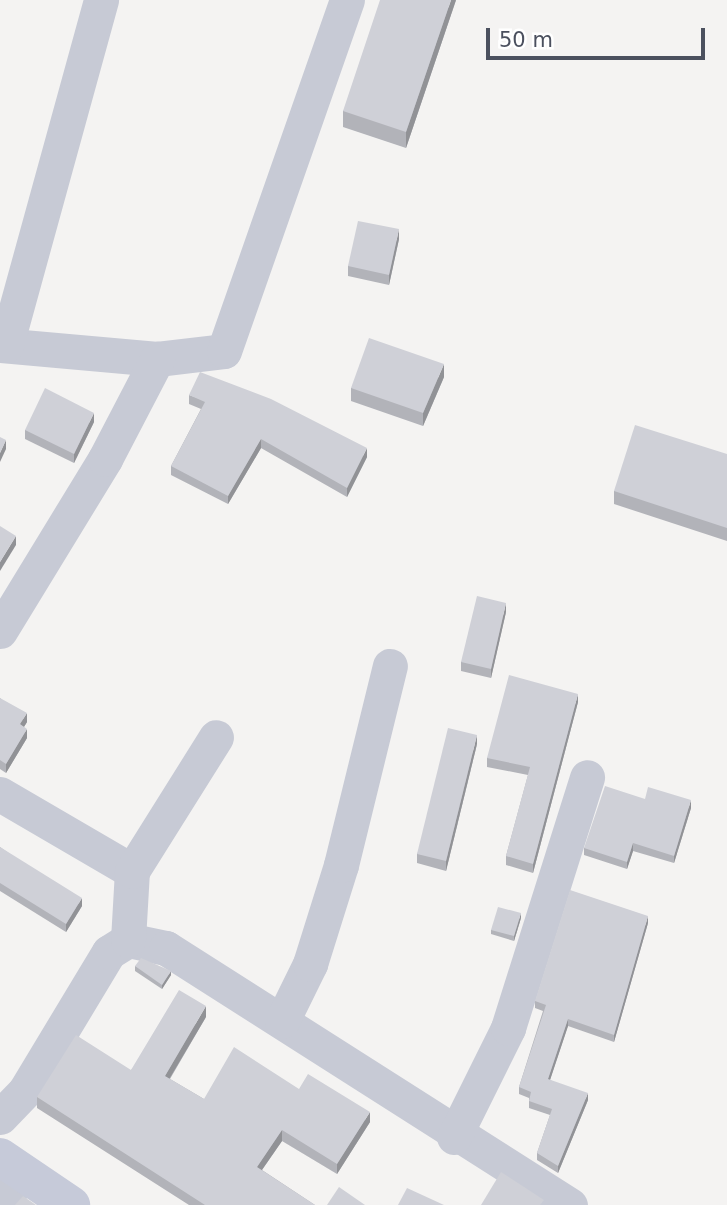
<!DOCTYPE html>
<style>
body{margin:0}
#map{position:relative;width:727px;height:1205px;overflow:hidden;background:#f4f3f2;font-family:"DejaVu Sans",sans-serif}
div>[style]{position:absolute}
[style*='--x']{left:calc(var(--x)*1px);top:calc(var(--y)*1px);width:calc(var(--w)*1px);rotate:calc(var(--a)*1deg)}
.street>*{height:35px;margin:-17.5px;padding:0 17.5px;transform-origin:17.5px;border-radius:17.5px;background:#c7cad5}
.secondary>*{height:38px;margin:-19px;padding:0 19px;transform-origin:19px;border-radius:19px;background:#c6cad9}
.wall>*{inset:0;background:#b2b3b9}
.shaded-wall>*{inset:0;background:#919296}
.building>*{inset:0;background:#cfd0d7}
span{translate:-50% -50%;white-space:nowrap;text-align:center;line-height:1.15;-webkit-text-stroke:5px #fff;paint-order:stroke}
.scale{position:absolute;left:486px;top:28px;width:219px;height:32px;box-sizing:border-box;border:4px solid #4b505e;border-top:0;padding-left:9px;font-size:21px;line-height:24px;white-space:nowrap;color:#4b505e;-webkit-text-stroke:5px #fff;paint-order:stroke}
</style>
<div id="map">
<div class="street">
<i style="--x:0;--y:345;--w:158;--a:5.1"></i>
<i style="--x:157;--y:359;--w:67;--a:-6.8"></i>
<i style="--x:224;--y:351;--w:372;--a:-70.7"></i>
<i style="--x:6;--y:345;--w:358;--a:-74.6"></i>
<i style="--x:0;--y:631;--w:202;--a:-58.6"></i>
<i style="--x:105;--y:459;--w:113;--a:-62.5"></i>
<i style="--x:0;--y:794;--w:153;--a:30.3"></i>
<i style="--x:128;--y:940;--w:39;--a:12"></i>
<i style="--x:166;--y:948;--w:479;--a:32.5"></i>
<i style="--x:282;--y:1021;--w:64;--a:-63.8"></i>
<i style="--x:310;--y:964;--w:104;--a:-72.6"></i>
<i style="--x:341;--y:865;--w:205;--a:-76.2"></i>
<i style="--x:0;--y:1117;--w:36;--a:-46"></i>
<i style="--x:25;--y:1091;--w:162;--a:-58.9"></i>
<i style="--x:109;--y:952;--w:22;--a:-32"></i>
<i style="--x:128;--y:940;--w:69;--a:-86.7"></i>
<i style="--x:132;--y:871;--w:158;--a:-57.9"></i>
<i style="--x:454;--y:1137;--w:122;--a:-63.6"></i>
<i style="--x:508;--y:1028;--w:263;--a:-72.5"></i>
<i style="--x:0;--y:1203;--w:36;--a:-52"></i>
</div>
<div class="secondary">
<i style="--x:0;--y:1157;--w:86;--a:34.1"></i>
</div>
<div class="wall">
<i style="clip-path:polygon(456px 0,406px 148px,343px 127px,343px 111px)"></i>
<i style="clip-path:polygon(399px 239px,389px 285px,348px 276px,348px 266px)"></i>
<i style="clip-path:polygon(444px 377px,423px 426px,351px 401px,351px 388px)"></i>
<i style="clip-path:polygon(189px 395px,367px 457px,347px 497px,261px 448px,228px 504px,171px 475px,171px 466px,201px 409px,189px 404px)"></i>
<i style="clip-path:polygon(94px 422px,74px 463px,25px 439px,25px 430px)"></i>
<i style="clip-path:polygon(727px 454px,727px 541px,614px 504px,614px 491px)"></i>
<i style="clip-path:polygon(506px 612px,491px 678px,461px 671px,461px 662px)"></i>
<i style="clip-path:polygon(0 698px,27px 722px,24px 727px,27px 738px,6px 773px,0 769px)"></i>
<i style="clip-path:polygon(578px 702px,533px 873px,506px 865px,506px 856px,528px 775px,487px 767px,487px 758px)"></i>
<i style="clip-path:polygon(477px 744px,446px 871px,417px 863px,417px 854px)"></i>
<i style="clip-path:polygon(645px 799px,691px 808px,674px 863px,633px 851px,627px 869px,584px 855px,584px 848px)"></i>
<i style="clip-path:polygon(0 847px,82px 906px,66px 932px,0 891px)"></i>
<i style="clip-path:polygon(521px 918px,514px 941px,491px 934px,491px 930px)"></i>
<i style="clip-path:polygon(648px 923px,614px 1042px,568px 1026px,550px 1080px,588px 1100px,558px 1173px,537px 1160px,537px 1153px,550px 1115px,529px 1108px,529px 1098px,519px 1094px,519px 1087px,543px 1011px,535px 1008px,535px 1001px)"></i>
<i style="clip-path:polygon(135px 966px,171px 975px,162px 989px,135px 971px)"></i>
<i style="clip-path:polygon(206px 1017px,170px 1079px,204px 1099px,299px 1089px,370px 1122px,337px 1174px,282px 1141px,262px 1170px,315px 1205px,189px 1205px,37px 1108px,37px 1097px,131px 1070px)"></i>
</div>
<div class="shaded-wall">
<i style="clip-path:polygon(451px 0,456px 0,406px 148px,406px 132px)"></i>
<i style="clip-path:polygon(399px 229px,399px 239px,389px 285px,389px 275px)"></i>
<i style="clip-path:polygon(444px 364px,444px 377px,423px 426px,423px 413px)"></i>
<i style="clip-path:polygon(94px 413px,94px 422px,74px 463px,74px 454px)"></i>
<i style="clip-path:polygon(261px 439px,261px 448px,228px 504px,228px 496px)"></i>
<i style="clip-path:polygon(6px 440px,6px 449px,0 462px,0 453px)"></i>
<i style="clip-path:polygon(367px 448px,367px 457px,347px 497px,347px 488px)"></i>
<i style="clip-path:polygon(16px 536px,16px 545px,0 571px,0 562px)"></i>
<i style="clip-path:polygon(506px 603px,506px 612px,491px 678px,491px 669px)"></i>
<i style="clip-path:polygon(578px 694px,578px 702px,533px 873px,533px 864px)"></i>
<i style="clip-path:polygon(27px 713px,27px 722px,20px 733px,20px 724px)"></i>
<i style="clip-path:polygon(27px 729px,27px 738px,6px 773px,6px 764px)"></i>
<i style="clip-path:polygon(477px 735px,477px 744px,446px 871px,446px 861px)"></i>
<i style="clip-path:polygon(691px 800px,691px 808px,674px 863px,674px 856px)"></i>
<i style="clip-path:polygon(633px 843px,633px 851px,627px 869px,627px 862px)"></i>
<i style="clip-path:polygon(82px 898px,82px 906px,66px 932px,66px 924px)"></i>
<i style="clip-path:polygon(521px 913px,521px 918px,514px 941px,514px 936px)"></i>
<i style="clip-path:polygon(648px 916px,648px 923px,614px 1042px,614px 1035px)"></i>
<i style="clip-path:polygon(171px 971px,171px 975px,162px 989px,162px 985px)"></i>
<i style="clip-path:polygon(206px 1006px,206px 1017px,165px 1086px,165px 1076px)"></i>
<i style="clip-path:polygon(568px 1019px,568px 1026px,548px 1086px,548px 1079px)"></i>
<i style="clip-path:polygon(588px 1093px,588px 1100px,558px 1173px,558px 1166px)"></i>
<i style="clip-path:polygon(370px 1112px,370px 1122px,337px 1174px,337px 1164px)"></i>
<i style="clip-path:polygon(282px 1130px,282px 1141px,257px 1177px,257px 1167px)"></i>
</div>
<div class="building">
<i style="clip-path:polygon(380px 0,451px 0,406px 132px,343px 111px)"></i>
<i style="clip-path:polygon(358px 221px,399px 229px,389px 275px,348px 266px)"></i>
<i style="clip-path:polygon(369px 338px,444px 364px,423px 413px,351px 388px)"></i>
<i style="clip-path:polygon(200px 372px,271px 399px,367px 448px,347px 488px,261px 439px,228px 496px,171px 466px,205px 402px,189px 395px)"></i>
<i style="clip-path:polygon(45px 388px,94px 413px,74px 454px,25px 430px)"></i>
<i style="clip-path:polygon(635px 425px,727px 454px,727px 528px,614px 491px)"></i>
<i style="clip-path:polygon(0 437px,6px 440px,0 453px)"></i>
<i style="clip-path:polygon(0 526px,16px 536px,0 562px)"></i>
<i style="clip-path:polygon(477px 596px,506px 603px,491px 669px,461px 662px)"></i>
<i style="clip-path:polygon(509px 675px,578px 694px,533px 864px,506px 856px,530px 767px,487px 758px)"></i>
<i style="clip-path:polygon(0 698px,27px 713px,20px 724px,27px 729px,6px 764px,0 760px)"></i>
<i style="clip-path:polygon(448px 728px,477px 735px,446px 861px,417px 854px)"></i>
<i style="clip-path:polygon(605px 786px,645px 799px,648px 787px,691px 800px,674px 856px,633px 843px,627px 862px,584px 848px)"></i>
<i style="clip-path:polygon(0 847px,82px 898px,66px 924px,0 883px)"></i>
<i style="clip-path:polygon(570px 890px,648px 916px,614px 1035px,568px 1019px,548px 1079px,588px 1093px,558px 1166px,537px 1153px,552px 1109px,529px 1101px,531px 1092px,519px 1087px,546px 1005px,535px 1001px)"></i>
<i style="clip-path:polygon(498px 907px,521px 913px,514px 936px,491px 930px)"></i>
<i style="clip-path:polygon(141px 958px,171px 971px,162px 985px,135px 966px)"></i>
<i style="clip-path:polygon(179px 990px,206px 1006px,165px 1076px,204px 1099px,234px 1047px,299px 1089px,308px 1074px,370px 1112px,337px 1164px,282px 1130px,257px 1167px,315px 1205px,205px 1205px,37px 1097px,76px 1035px,131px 1070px)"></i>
<i style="clip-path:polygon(501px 1172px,544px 1200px,540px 1205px,481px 1205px)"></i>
<i style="clip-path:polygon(339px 1187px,365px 1205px,327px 1205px)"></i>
<i style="clip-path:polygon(407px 1188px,444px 1205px,398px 1205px)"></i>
<i style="clip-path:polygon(23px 1196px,36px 1205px,15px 1205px)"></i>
</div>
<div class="scale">50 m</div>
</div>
